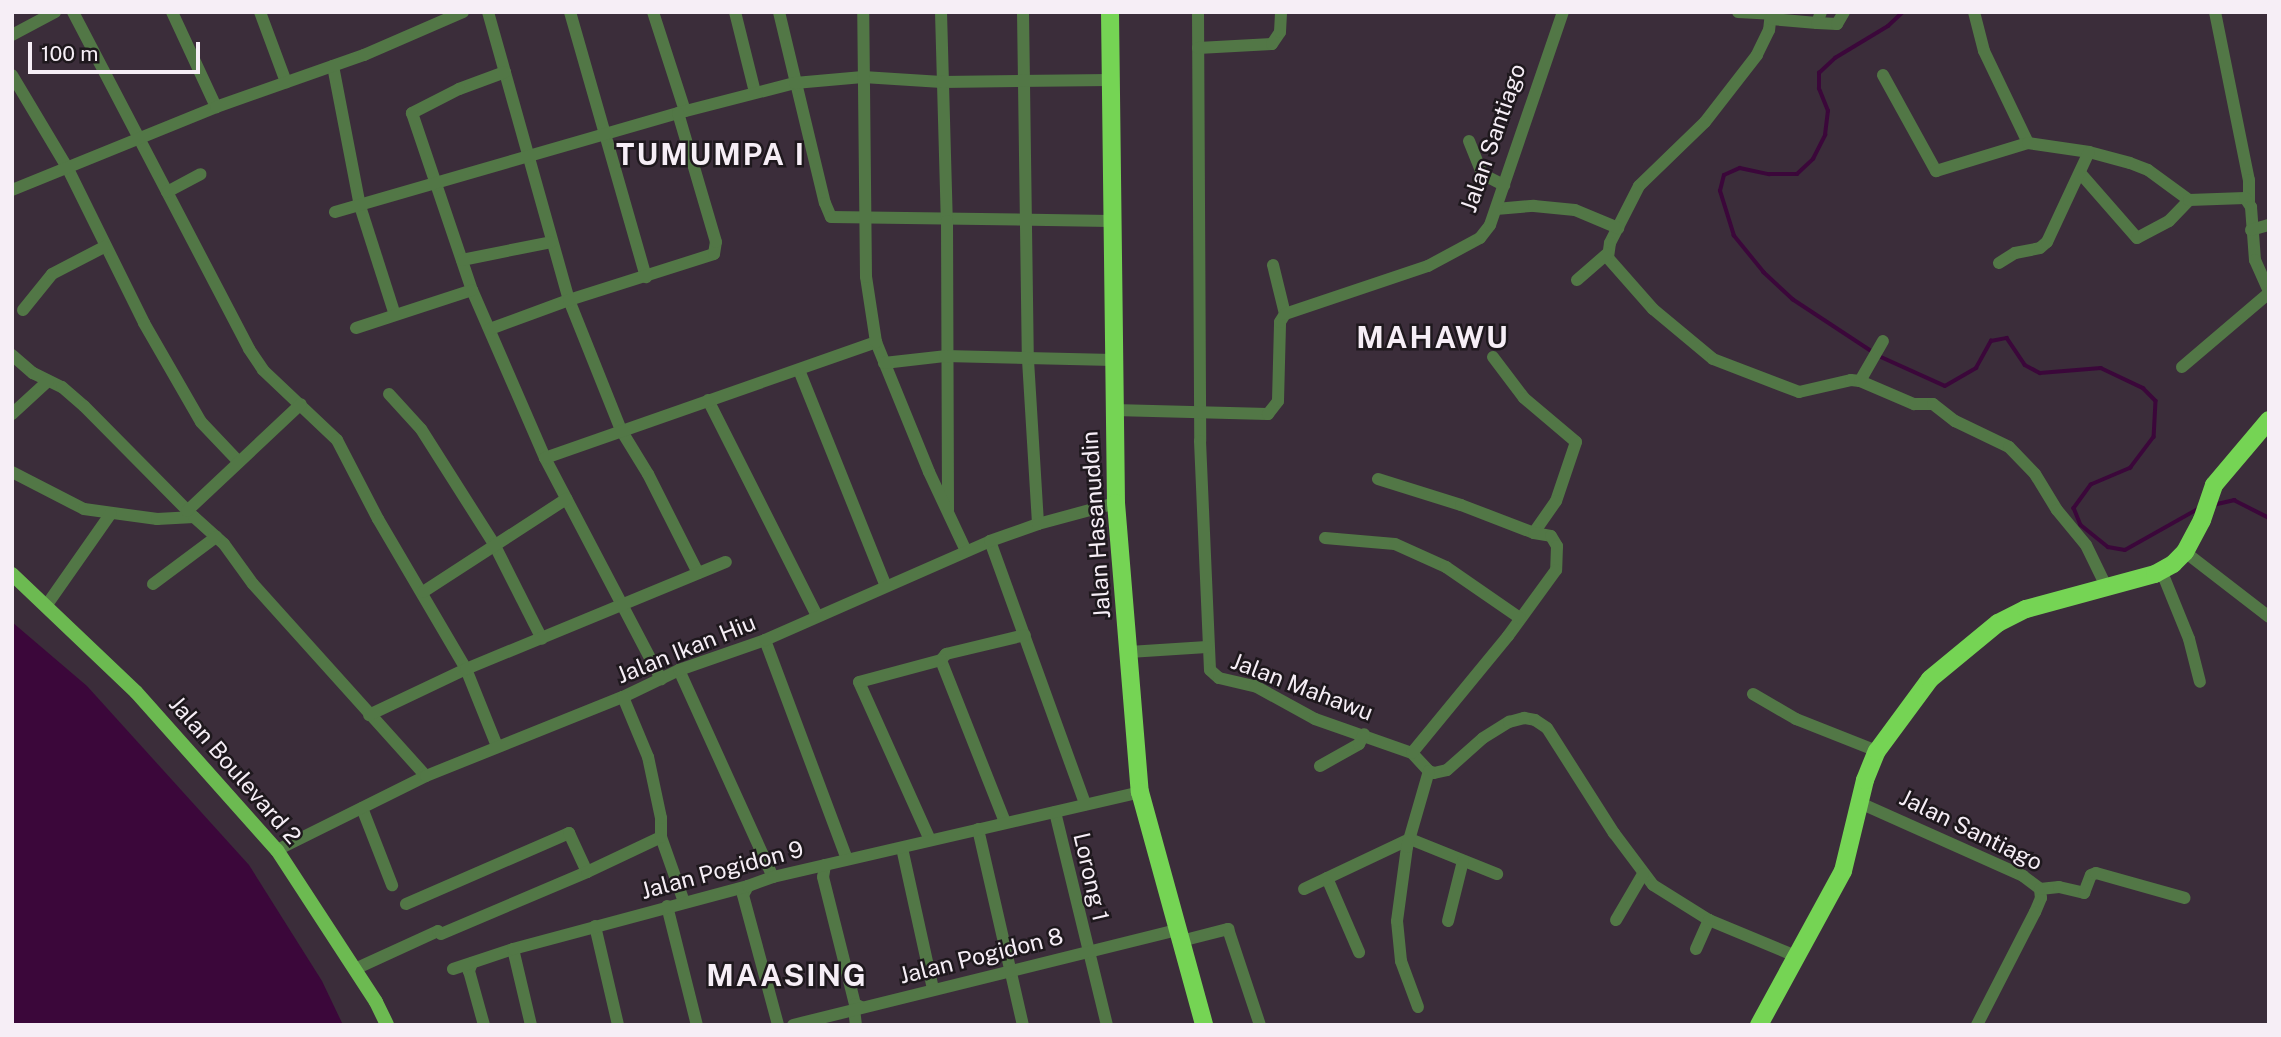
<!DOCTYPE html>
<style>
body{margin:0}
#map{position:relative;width:2281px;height:1037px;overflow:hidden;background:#3b2d3a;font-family:"Public Sans",sans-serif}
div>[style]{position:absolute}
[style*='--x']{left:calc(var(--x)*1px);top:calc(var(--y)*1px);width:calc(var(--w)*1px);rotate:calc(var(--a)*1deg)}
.water>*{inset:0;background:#3b073a}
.stream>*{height:3.5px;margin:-1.75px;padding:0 1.75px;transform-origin:1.75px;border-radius:1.75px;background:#3b073a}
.minor>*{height:12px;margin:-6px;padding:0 6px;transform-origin:6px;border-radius:6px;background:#527746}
.major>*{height:14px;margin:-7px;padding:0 7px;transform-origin:7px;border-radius:7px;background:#6cba51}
.highway>*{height:18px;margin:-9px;padding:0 9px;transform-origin:9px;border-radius:9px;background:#75d454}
span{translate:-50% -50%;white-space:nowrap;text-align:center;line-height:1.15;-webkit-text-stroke:5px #1e181d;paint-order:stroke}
.street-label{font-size:23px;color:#f6eef6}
.district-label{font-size:30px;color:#f6eef6;font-weight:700;letter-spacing:2px}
.frame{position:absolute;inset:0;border:14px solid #f6eef6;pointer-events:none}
.scale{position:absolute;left:28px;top:42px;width:172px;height:32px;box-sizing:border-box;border:4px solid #f6eef6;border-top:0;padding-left:9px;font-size:21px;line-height:24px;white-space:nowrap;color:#f6eef6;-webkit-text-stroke:5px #1e181d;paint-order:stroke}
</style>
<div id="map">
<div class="water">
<i style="clip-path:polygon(12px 622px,87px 686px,249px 865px,322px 981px,343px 1025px,12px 1025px)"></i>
</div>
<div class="stream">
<i style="--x:1872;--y:352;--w:95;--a:-146.6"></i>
<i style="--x:1793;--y:300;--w:40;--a:-137"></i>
<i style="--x:1764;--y:273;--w:48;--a:-129"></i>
<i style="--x:1734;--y:236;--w:47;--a:-107.3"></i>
<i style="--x:1720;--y:191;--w:16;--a:-76"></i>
<i style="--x:1724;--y:175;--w:17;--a:-24"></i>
<i style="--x:1740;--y:168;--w:30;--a:12"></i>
<i style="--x:1769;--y:174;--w:28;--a:0"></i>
<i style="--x:1797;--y:174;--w:22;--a:-43"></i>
<i style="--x:1813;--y:159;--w:27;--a:-63"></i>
<i style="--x:1825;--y:135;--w:24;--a:-83"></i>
<i style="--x:1828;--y:111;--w:24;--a:-112"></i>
<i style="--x:1819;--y:89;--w:16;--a:-90"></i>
<i style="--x:1819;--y:73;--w:22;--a:-43"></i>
<i style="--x:1835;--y:58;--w:62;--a:-31.1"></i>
<i style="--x:1888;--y:26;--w:21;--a:-43"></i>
<i style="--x:1879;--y:356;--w:72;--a:24.4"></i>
<i style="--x:1945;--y:386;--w:36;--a:-30"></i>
<i style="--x:1976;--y:368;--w:31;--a:-61"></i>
<i style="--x:1991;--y:341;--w:16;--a:-11"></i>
<i style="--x:2007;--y:338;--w:32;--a:56"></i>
<i style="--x:2025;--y:365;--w:17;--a:28"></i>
<i style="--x:2040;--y:373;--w:61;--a:-4.7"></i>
<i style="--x:2101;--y:368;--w:47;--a:25.5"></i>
<i style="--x:2143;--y:388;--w:18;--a:45"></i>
<i style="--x:2156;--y:401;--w:36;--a:93"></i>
<i style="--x:2154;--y:437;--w:39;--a:127"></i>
<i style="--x:2131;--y:468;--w:43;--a:157"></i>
<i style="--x:2091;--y:485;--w:29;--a:126"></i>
<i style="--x:2074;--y:508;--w:18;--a:68"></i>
<i style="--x:2081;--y:525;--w:35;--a:39"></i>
<i style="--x:2108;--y:547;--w:17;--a:10"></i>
<i style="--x:2125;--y:550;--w:84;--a:-29.3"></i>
<i style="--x:2213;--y:505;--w:22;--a:-13"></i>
<i style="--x:2234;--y:500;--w:39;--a:27"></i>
</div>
<div class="minor">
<i style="--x:73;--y:12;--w:380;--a:62.4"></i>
<i style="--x:249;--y:349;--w:25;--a:56"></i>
<i style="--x:263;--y:370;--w:102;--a:43.4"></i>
<i style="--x:337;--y:440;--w:89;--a:62.6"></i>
<i style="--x:378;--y:519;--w:174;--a:59.6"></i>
<i style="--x:466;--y:669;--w:83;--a:68.1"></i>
<i style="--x:172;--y:12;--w:105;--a:65.1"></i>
<i style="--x:260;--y:12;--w:75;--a:69.6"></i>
<i style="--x:488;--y:12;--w:299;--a:74.3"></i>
<i style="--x:569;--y:300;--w:140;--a:68.2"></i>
<i style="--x:621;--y:430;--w:52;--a:58.5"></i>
<i style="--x:648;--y:474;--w:111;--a:63.2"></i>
<i style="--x:570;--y:12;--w:276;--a:74"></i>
<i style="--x:653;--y:12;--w:104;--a:72.1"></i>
<i style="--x:735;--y:12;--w:82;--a:76"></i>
<i style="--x:779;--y:12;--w:196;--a:76.5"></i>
<i style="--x:825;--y:203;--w:15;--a:67"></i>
<i style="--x:831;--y:217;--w:280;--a:0.8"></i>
<i style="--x:941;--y:12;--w:209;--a:88.4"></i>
<i style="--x:947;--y:221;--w:289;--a:89.8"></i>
<i style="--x:1023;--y:12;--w:348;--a:89.2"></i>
<i style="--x:1028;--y:360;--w:164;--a:86.5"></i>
<i style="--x:1198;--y:12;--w:429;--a:89.7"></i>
<i style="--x:1200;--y:441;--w:229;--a:87.5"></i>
<i style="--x:1210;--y:670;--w:12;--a:42"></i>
<i style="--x:1219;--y:678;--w:37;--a:13"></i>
<i style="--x:1255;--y:686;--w:68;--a:28.8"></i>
<i style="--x:1315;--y:719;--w:103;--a:19.3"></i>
<i style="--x:1412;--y:753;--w:25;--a:47"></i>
<i style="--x:1429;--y:771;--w:5;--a:22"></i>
<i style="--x:1434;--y:773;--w:13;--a:-13"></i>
<i style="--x:1447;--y:770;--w:48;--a:-41.6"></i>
<i style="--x:1483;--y:738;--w:31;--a:-32"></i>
<i style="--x:1509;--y:722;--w:16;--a:-15"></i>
<i style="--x:1524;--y:718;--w:11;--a:10"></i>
<i style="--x:1535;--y:720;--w:14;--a:34"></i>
<i style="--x:1547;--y:728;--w:125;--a:57.5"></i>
<i style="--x:1614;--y:833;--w:65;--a:53.1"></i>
<i style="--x:1653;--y:885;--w:66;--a:32"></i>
<i style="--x:1709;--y:920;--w:96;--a:22.6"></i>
<i style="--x:1738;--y:12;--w:33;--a:3"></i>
<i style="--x:1771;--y:12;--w:18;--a:96"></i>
<i style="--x:1769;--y:30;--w:28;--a:116"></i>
<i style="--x:1757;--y:55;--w:85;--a:127.8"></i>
<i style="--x:1705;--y:122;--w:92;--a:135.9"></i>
<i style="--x:1639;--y:186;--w:64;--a:117"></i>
<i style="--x:1610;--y:243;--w:15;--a:98"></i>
<i style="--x:1608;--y:258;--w:68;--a:48.6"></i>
<i style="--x:1653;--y:309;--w:78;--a:39.8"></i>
<i style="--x:1713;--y:359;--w:92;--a:21"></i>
<i style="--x:1799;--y:392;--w:53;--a:-13"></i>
<i style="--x:1851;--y:380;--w:9;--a:6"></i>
<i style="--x:1860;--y:381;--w:59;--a:23.1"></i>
<i style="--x:1914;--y:404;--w:19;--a:0"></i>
<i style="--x:1933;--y:404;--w:28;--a:38"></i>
<i style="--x:1955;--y:421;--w:60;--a:25.7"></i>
<i style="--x:2009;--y:447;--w:37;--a:46"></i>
<i style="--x:2035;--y:474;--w:42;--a:58.6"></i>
<i style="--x:2057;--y:510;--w:45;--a:50.4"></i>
<i style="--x:2086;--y:545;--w:46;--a:64"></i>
<i style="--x:1974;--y:12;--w:40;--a:75.6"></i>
<i style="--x:1984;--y:51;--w:102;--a:64.4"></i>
<i style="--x:2215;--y:12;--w:171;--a:78.6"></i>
<i style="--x:2249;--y:180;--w:21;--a:90"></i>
<i style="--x:1771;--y:19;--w:46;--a:5"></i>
<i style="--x:1817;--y:23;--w:12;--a:-70"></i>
<i style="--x:1817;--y:23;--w:20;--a:3"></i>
<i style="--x:1837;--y:24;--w:14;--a:-60"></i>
<i style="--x:12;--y:35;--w:49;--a:-28.1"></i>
<i style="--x:1198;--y:48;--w:74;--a:-3.1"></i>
<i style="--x:1272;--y:44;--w:14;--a:-56"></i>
<i style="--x:1280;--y:32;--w:20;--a:-87"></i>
<i style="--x:333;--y:66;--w:143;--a:79.1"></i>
<i style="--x:360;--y:206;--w:114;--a:72.2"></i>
<i style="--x:505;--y:72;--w:49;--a:159.7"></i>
<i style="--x:459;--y:89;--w:53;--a:152.9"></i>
<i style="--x:412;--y:113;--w:187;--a:71.3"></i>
<i style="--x:472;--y:290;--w:183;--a:66.5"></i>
<i style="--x:545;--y:458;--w:250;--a:62.3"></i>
<i style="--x:12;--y:75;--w:109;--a:59.2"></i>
<i style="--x:68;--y:169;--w:172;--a:63.7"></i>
<i style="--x:144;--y:323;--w:114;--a:60.1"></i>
<i style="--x:201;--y:422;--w:55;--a:46.5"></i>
<i style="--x:1883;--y:75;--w:110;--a:61.1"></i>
<i style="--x:1936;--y:171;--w:96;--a:-16.9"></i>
<i style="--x:2028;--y:143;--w:62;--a:8.4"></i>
<i style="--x:2089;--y:152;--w:42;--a:15"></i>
<i style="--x:2130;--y:163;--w:19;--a:21"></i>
<i style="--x:2148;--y:170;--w:51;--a:36.2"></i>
<i style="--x:1469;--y:141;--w:35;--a:68"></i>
<i style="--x:1482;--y:174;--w:25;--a:27"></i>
<i style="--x:2081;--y:174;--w:85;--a:48.8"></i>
<i style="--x:2137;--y:238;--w:36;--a:-28"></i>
<i style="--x:2169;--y:221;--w:29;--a:-46"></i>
<i style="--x:2189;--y:200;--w:56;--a:-2"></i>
<i style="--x:2245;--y:198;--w:11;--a:56"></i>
<i style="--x:2251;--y:207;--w:53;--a:85.7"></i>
<i style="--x:2255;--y:260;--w:34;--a:66"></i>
<i style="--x:12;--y:190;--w:220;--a:-22.1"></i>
<i style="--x:216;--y:107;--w:157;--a:-19.4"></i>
<i style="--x:364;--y:55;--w:108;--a:-23.5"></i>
<i style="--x:167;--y:192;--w:38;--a:-28"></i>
<i style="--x:1496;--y:209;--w:38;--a:-5"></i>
<i style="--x:1534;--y:206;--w:41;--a:5.6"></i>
<i style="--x:1575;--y:210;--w:47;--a:22.7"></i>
<i style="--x:335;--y:212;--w:357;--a:-16.1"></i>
<i style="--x:678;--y:113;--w:121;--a:-14.4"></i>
<i style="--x:795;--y:83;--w:68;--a:-5"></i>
<i style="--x:863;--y:77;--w:79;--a:3.6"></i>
<i style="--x:942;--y:82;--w:168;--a:-0.7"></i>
<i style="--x:2251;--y:230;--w:19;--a:-16"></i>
<i style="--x:462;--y:260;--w:91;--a:-11.4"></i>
<i style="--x:1999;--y:263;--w:19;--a:-32"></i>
<i style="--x:2015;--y:253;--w:25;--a:-11"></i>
<i style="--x:2040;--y:248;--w:9;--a:-41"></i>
<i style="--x:2047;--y:242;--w:99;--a:-65"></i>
<i style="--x:1273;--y:265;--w:50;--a:76.2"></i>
<i style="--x:1577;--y:280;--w:40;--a:-41"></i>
<i style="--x:23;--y:310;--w:46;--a:-51.1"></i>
<i style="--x:52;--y:274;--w:59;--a:-27.4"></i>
<i style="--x:356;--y:328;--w:122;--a:-18.1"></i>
<i style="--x:490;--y:329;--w:84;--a:-20.2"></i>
<i style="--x:569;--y:300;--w:152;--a:-17.6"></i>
<i style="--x:714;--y:254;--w:12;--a:-81"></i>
<i style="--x:716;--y:242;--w:134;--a:-106.4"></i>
<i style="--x:876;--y:342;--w:140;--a:67.8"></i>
<i style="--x:929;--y:472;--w:87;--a:64.9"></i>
<i style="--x:12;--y:355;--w:28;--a:41"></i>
<i style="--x:33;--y:373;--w:32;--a:26"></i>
<i style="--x:62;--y:387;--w:29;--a:41"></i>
<i style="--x:84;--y:406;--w:156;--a:45.3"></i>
<i style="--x:1493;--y:357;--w:51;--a:52.9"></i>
<i style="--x:1524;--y:398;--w:68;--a:40.2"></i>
<i style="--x:1576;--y:442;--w:62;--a:108.7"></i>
<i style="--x:1556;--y:501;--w:39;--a:125"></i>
<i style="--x:884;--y:363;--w:61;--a:-6.5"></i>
<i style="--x:945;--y:356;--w:168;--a:1.4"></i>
<i style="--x:2182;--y:367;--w:114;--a:-40.4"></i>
<i style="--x:799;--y:370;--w:233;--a:68.1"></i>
<i style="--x:1860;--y:381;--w:46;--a:-60.1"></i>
<i style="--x:389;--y:394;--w:47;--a:47.6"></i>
<i style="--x:421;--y:429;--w:136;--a:57.6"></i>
<i style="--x:494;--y:544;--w:106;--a:63.2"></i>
<i style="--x:708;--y:400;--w:242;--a:63.2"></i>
<i style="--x:1114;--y:410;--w:154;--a:1.5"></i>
<i style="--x:1268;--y:414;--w:16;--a:-52"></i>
<i style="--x:1278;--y:401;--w:79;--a:-88.5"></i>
<i style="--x:1280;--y:322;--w:9;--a:-58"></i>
<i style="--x:1285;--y:314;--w:151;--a:-18.6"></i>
<i style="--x:1428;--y:266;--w:59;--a:-28.3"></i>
<i style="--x:1480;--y:238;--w:16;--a:-52"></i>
<i style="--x:1490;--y:225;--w:225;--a:-71.1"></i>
<i style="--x:12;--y:414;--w:49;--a:-42.5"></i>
<i style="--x:545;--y:458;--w:351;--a:-19.3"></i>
<i style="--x:876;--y:342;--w:66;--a:-98.7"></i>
<i style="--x:866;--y:277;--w:265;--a:-90.6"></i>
<i style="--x:12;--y:472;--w:81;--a:27.2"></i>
<i style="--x:84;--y:509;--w:74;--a:7.8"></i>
<i style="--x:157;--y:519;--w:37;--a:-3"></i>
<i style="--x:194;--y:517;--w:40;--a:42"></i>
<i style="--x:224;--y:544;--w:49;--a:54.1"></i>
<i style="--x:253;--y:584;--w:258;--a:48"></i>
<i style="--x:1378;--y:479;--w:87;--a:17.4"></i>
<i style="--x:1461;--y:505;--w:78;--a:21"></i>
<i style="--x:1534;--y:533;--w:17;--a:10"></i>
<i style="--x:1551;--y:536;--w:12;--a:59"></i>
<i style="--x:1557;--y:546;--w:24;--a:92"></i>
<i style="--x:1556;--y:570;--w:82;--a:126"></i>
<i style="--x:1508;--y:636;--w:151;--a:129.4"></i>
<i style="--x:187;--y:511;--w:156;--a:-43.2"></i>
<i style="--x:1325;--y:538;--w:70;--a:4.9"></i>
<i style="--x:1395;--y:544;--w:56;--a:24.3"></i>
<i style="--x:1446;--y:567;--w:90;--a:34.6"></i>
<i style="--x:990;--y:541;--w:280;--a:70.1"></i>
<i style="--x:2185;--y:552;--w:106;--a:37.7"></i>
<i style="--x:2161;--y:570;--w:74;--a:67.9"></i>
<i style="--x:2189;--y:639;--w:44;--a:75.7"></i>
<i style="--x:153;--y:584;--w:79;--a:-36.7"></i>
<i style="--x:423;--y:592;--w:171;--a:-33"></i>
<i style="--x:46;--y:606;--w:113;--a:-55"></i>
<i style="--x:765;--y:640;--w:234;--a:69.5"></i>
<i style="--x:1129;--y:652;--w:78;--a:-3.7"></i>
<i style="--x:679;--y:670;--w:227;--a:65.6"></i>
<i style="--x:1753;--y:694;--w:50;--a:30.2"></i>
<i style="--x:1796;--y:719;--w:87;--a:21.6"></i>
<i style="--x:369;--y:715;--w:107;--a:-25.4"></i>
<i style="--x:466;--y:669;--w:281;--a:-22.4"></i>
<i style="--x:1320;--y:766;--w:45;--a:-29.4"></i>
<i style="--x:1359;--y:744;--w:11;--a:-63"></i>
<i style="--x:1860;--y:803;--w:179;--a:24.1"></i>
<i style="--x:2023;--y:876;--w:21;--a:37"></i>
<i style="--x:2040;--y:889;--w:9;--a:84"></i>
<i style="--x:2041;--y:898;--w:15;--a:113"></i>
<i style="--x:2035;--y:912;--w:127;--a:117.2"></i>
<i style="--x:362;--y:808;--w:83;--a:68.7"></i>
<i style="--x:1055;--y:812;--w:219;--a:76.3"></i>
<i style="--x:1005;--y:822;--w:174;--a:-111.6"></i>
<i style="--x:941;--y:660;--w:8;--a:-50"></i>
<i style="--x:946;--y:654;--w:81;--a:-13.5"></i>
<i style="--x:978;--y:829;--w:201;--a:77.1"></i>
<i style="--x:661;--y:837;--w:69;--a:70.5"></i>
<i style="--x:930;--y:840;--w:173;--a:-114.2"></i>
<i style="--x:859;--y:682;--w:85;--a:-15"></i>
<i style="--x:902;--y:848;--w:144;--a:77.6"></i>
<i style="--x:277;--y:850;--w:166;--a:-26.4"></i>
<i style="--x:426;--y:776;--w:212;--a:-21.9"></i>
<i style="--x:623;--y:697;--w:62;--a:-25.7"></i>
<i style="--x:679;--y:670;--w:91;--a:-19.2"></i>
<i style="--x:765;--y:640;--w:246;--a:-23.7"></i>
<i style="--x:990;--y:541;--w:51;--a:-19.5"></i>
<i style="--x:1038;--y:524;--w:81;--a:-15.1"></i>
<i style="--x:825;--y:865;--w:12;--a:99"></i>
<i style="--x:823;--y:877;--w:131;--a:75.9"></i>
<i style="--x:855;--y:1004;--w:7;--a:27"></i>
<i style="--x:1327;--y:878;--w:81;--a:66.6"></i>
<i style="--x:748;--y:886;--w:10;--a:119"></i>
<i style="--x:743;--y:895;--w:135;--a:74.9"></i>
<i style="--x:1304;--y:889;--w:117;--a:-25.3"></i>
<i style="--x:1410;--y:839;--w:94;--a:21.9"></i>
<i style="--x:2040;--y:889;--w:19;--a:-6"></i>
<i style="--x:2059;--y:887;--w:26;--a:13"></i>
<i style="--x:2084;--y:893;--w:19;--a:-69"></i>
<i style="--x:2091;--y:875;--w:5;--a:-22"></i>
<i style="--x:2096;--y:873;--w:92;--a:15.7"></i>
<i style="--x:406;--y:904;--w:178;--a:-23.5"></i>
<i style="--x:569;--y:833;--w:43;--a:65.2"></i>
<i style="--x:667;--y:906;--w:123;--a:75.9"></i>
<i style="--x:1616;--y:920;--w:53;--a:-59.6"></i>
<i style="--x:1448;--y:921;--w:62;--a:-76"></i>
<i style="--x:595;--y:926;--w:102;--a:76.9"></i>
<i style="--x:1181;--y:941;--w:49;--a:-14.3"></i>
<i style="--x:1228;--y:929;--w:101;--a:71.6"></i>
<i style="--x:513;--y:949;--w:78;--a:76.7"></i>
<i style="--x:1696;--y:949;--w:32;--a:-66"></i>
<i style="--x:472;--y:963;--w:9;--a:111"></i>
<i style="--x:469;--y:971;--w:56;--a:74.5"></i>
<i style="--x:355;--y:969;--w:91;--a:-24.6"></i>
<i style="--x:438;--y:931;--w:4;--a:45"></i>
<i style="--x:441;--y:934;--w:159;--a:-23"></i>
<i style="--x:587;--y:872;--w:82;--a:-25.3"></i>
<i style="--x:661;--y:837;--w:19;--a:-90"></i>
<i style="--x:661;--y:818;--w:62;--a:-102"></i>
<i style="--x:648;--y:757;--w:65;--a:-112.6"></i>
<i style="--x:453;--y:969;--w:63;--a:-18.4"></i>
<i style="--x:513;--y:949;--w:243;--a:-15"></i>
<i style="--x:748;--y:886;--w:27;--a:-20"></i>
<i style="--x:773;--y:877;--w:377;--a:-13"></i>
<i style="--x:1418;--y:1007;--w:49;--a:-110.3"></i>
<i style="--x:1401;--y:961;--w:40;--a:-95.7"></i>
<i style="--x:1397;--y:921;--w:75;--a:-82.3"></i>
<i style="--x:1407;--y:847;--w:79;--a:-73.9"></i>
<i style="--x:854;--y:1009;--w:16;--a:83"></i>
<i style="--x:793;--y:1025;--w:397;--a:-13.9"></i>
</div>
<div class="major">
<i style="--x:12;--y:574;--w:171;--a:43.6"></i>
<i style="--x:136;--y:692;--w:212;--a:48.3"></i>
<i style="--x:277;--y:850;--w:181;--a:56.9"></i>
<i style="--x:376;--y:1002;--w:25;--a:64"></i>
</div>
<div class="highway">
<i style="--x:1110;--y:12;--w:491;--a:89.3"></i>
<i style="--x:1116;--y:503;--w:290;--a:85.3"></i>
<i style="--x:1140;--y:792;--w:242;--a:74.6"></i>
<i style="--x:1759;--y:1025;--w:175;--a:-61.4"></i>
<i style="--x:1843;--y:871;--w:94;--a:-76.4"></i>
<i style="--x:1865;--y:780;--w:31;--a:-68"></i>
<i style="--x:1877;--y:751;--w:89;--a:-53.6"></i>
<i style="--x:1930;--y:679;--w:88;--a:-39.5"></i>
<i style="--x:1998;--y:623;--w:31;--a:-27"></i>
<i style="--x:2026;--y:609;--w:134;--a:-15.2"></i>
<i style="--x:2155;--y:574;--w:21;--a:-29"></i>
<i style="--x:2173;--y:564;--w:17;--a:-45"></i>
<i style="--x:2185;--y:552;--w:36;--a:-62"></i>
<i style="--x:2202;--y:520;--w:37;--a:-71"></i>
<i style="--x:2214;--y:485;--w:85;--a:-49.8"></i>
</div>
<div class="street-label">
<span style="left:1493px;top:138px;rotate:-71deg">Jalan Santiago</span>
<span style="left:1096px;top:525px;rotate:-94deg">Jalan Hasanuddin</span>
<span style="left:686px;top:649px;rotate:-22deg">Jalan Ikan Hiu</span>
<span style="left:1302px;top:687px;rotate:21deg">Jalan Mahawu</span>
<span style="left:235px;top:770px;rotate:49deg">Jalan Boulevard 2</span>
<span style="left:1971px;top:830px;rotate:26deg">Jalan Santiago</span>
<span style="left:722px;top:870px;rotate:-15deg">Jalan Pogidon 9</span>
<span style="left:1091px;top:877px;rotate:77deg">Lorong 1</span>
<span style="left:981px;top:956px;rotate:-14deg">Jalan Pogidon 8</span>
</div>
<div class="district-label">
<span style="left:711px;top:154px">TUMUMPA I</span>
<span style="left:1433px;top:337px">MAHAWU</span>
<span style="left:787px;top:975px">MAASING</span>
</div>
<div class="frame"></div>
<div class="scale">100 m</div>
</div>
